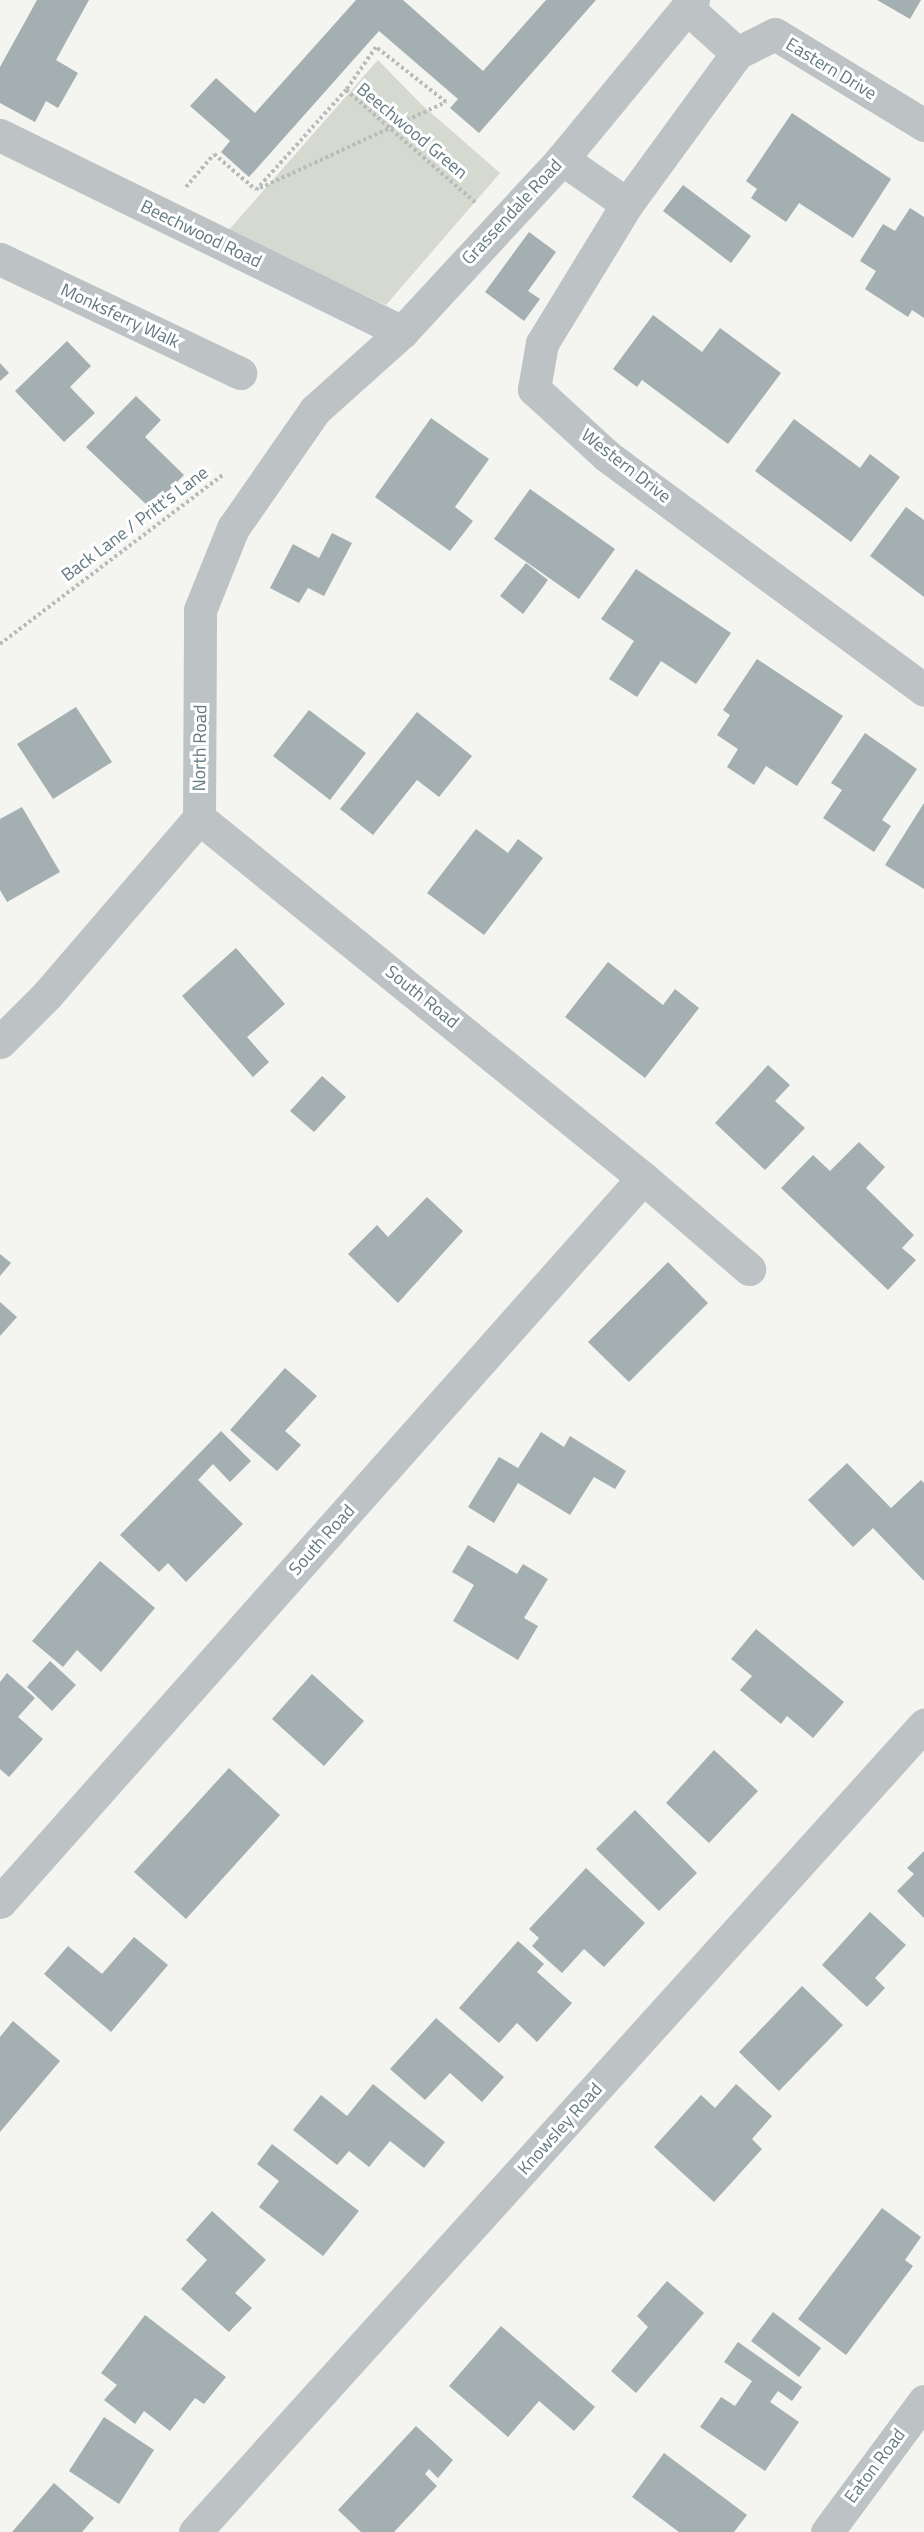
<!DOCTYPE html>
<style>
body{margin:0}
#map{position:relative;width:924px;height:2532px;overflow:hidden;background:#f4f4f0;font-family:"Titillium Web",sans-serif}
div>[style]{position:absolute}
[style*='--x']{left:calc(var(--x)*1px);top:calc(var(--y)*1px);width:calc(var(--w)*1px);rotate:calc(var(--a)*1deg)}
.green>*{inset:0;background:#d5d9cf}
.building>*{inset:0;background:#a4afb2}
.path>*{height:4px;margin-top:-2px;transform-origin:0;background:repeating-linear-gradient(90deg,#b7bbbc 0 3px,transparent 0 6px)}
.minor>*{height:33px;margin:-16.5px;padding:0 16.5px;transform-origin:16.5px;border-radius:16.5px;background:#bdc2c5}
span{translate:-50% -50%;white-space:nowrap;text-align:center;line-height:1.15;-webkit-text-stroke:6px #fff;paint-order:stroke}
.street-label{font-size:18px;color:#637982}
</style>
<div id="map">
<div class="green">
<i style="clip-path:polygon(378px 60px,421px 104px,500px 173px,386px 305px,227px 232px)"></i>
</div>
<div class="building">
<i style="clip-path:polygon(37px 0,89px 0,56px 60px,78px 73px,58px 108px,46px 101px,35px 122px,0 103px,0 67px)"></i>
<i style="clip-path:polygon(356px 0,403px 0,483px 71px,546px 0,596px 0,479px 133px,450px 108px,458px 99px,379px 31px,249px 177px,221px 152px,230px 141px,190px 106px,216px 78px,255px 113px)"></i>
<i style="clip-path:polygon(877px 0,921px 0,910px 19px)"></i>
<i style="clip-path:polygon(792px 113px,891px 179px,853px 238px,799px 203px,786px 222px,751px 198px,757px 189px,746px 181px)"></i>
<i style="clip-path:polygon(683px 185px,751px 236px,731px 263px,663px 211px)"></i>
<i style="clip-path:polygon(910px 208px,924px 217px,924px 318px,912px 310px,908px 317px,865px 289px,876px 271px,860px 261px,883px 224px,895px 231px)"></i>
<i style="clip-path:polygon(529px 232px,556px 252px,528px 291px,540px 299px,524px 321px,485px 292px)"></i>
<i style="clip-path:polygon(653px 315px,702px 352px,720px 328px,781px 373px,728px 444px,642px 380px,637px 387px,613px 369px)"></i>
<i style="clip-path:polygon(67px 341px,91px 366px,70px 387px,95px 413px,64px 442px,15px 391px)"></i>
<i style="clip-path:polygon(0 363px,9px 373px,0 381px)"></i>
<i style="clip-path:polygon(136px 396px,161px 420px,145px 437px,184px 475px,151px 509px,86px 447px)"></i>
<i style="clip-path:polygon(431px 418px,489px 459px,455px 507px,473px 521px,450px 551px,375px 497px)"></i>
<i style="clip-path:polygon(794px 419px,860px 468px,870px 454px,900px 477px,851px 542px,755px 471px)"></i>
<i style="clip-path:polygon(530px 489px,615px 549px,579px 599px,494px 539px)"></i>
<i style="clip-path:polygon(906px 507px,924px 520px,924px 597px,870px 556px)"></i>
<i style="clip-path:polygon(332px 533px,352px 543px,324px 596px,308px 588px,299px 603px,270px 588px,293px 544px,319px 558px)"></i>
<i style="clip-path:polygon(526px 563px,548px 580px,523px 614px,500px 596px)"></i>
<i style="clip-path:polygon(636px 569px,731px 633px,696px 684px,661px 661px,637px 697px,609px 679px,634px 641px,601px 619px)"></i>
<i style="clip-path:polygon(757px 659px,843px 716px,797px 786px,766px 766px,754px 785px,727px 767px,738px 749px,717px 735px,730px 715px,723px 710px)"></i>
<i style="clip-path:polygon(76px 707px,112px 762px,53px 799px,17px 744px)"></i>
<i style="clip-path:polygon(309px 710px,366px 753px,330px 800px,273px 756px)"></i>
<i style="clip-path:polygon(417px 712px,472px 756px,439px 797px,417px 780px,373px 835px,340px 809px)"></i>
<i style="clip-path:polygon(865px 733px,917px 769px,882px 820px,891px 826px,874px 852px,823px 818px,842px 790px,831px 783px)"></i>
<i style="clip-path:polygon(924px 803px,924px 889px,885px 865px)"></i>
<i style="clip-path:polygon(22px 807px,60px 872px,7px 902px,0 890px,0 819px)"></i>
<i style="clip-path:polygon(476px 829px,508px 853px,518px 839px,543px 858px,484px 935px,427px 893px)"></i>
<i style="clip-path:polygon(236px 948px,285px 1004px,247px 1037px,269px 1062px,253px 1077px,182px 996px)"></i>
<i style="clip-path:polygon(608px 962px,663px 1005px,675px 989px,699px 1008px,645px 1078px,565px 1017px)"></i>
<i style="clip-path:polygon(768px 1065px,790px 1085px,775px 1101px,805px 1128px,765px 1170px,715px 1123px)"></i>
<i style="clip-path:polygon(322px 1076px,346px 1097px,314px 1132px,290px 1111px)"></i>
<i style="clip-path:polygon(859px 1142px,885px 1167px,866px 1188px,914px 1235px,902px 1248px,916px 1260px,888px 1290px,781px 1188px,813px 1155px,830px 1171px)"></i>
<i style="clip-path:polygon(427px 1197px,463px 1231px,398px 1303px,348px 1254px,377px 1225px,388px 1237px)"></i>
<i style="clip-path:polygon(0 1254px,11px 1263px,0 1276px)"></i>
<i style="clip-path:polygon(668px 1262px,708px 1303px,629px 1382px,588px 1342px)"></i>
<i style="clip-path:polygon(0 1302px,17px 1317px,0 1336px)"></i>
<i style="clip-path:polygon(285px 1368px,317px 1396px,285px 1431px,301px 1445px,277px 1471px,230px 1430px)"></i>
<i style="clip-path:polygon(221px 1431px,251px 1461px,230px 1482px,213px 1464px,198px 1480px,243px 1524px,186px 1582px,168px 1563px,159px 1572px,120px 1535px)"></i>
<i style="clip-path:polygon(541px 1432px,564px 1447px,570px 1436px,626px 1471px,615px 1489px,594px 1477px,570px 1515px,518px 1483px,494px 1523px,468px 1507px,499px 1457px,518px 1468px)"></i>
<i style="clip-path:polygon(847px 1463px,891px 1508px,921px 1480px,924px 1483px,924px 1581px,873px 1528px,853px 1547px,808px 1500px)"></i>
<i style="clip-path:polygon(468px 1545px,517px 1574px,523px 1564px,548px 1579px,524px 1618px,538px 1626px,518px 1660px,453px 1621px,474px 1585px,452px 1572px)"></i>
<i style="clip-path:polygon(100px 1561px,155px 1608px,101px 1672px,77px 1650px,63px 1667px,32px 1641px)"></i>
<i style="clip-path:polygon(756px 1629px,844px 1702px,813px 1738px,787px 1716px,781px 1724px,740px 1690px,752px 1676px,731px 1659px)"></i>
<i style="clip-path:polygon(50px 1661px,76px 1685px,52px 1711px,27px 1687px)"></i>
<i style="clip-path:polygon(7px 1673px,35px 1698px,18px 1717px,43px 1739px,9px 1777px,0 1769px,0 1682px)"></i>
<i style="clip-path:polygon(312px 1674px,364px 1721px,324px 1766px,272px 1719px)"></i>
<i style="clip-path:polygon(714px 1750px,758px 1791px,709px 1843px,666px 1803px)"></i>
<i style="clip-path:polygon(229px 1768px,280px 1815px,186px 1919px,134px 1872px)"></i>
<i style="clip-path:polygon(635px 1810px,697px 1873px,659px 1911px,596px 1849px)"></i>
<i style="clip-path:polygon(924px 1851px,924px 1918px,897px 1891px,914px 1874px,907px 1868px)"></i>
<i style="clip-path:polygon(586px 1868px,645px 1923px,604px 1967px,584px 1949px,562px 1973px,532px 1946px,539px 1938px,529px 1929px)"></i>
<i style="clip-path:polygon(870px 1912px,906px 1945px,875px 1978px,885px 1988px,867px 2007px,822px 1965px)"></i>
<i style="clip-path:polygon(134px 1937px,168px 1965px,111px 2032px,44px 1974px,68px 1946px,102px 1974px)"></i>
<i style="clip-path:polygon(518px 1941px,544px 1964px,537px 1972px,572px 2003px,537px 2042px,517px 2023px,499px 2043px,459px 2008px)"></i>
<i style="clip-path:polygon(802px 1986px,843px 2025px,779px 2091px,739px 2052px)"></i>
<i style="clip-path:polygon(436px 2018px,504px 2077px,482px 2102px,450px 2073px,425px 2100px,390px 2069px)"></i>
<i style="clip-path:polygon(13px 2021px,60px 2061px,0 2132px,0 2037px)"></i>
<i style="clip-path:polygon(373px 2084px,445px 2142px,424px 2168px,390px 2141px,369px 2167px,349px 2151px,337px 2165px,293px 2130px,321px 2095px,347px 2116px)"></i>
<i style="clip-path:polygon(736px 2084px,772px 2116px,752px 2139px,762px 2149px,714px 2202px,654px 2147px,701px 2095px,715px 2108px)"></i>
<i style="clip-path:polygon(272px 2144px,359px 2211px,323px 2256px,259px 2207px,279px 2181px,257px 2164px)"></i>
<i style="clip-path:polygon(882px 2208px,921px 2237px,905px 2260px,913px 2266px,846px 2355px,798px 2319px)"></i>
<i style="clip-path:polygon(212px 2211px,266px 2260px,235px 2293px,252px 2308px,229px 2332px,181px 2289px,207px 2260px,186px 2240px)"></i>
<i style="clip-path:polygon(667px 2281px,704px 2313px,636px 2393px,611px 2371px,648px 2327px,637px 2316px)"></i>
<i style="clip-path:polygon(773px 2312px,821px 2348px,799px 2377px,751px 2341px)"></i>
<i style="clip-path:polygon(145px 2315px,226px 2377px,204px 2404px,195px 2398px,170px 2431px,144px 2411px,135px 2424px,104px 2400px,117px 2385px,101px 2373px)"></i>
<i style="clip-path:polygon(501px 2326px,595px 2407px,574px 2431px,539px 2401px,508px 2437px,449px 2386px)"></i>
<i style="clip-path:polygon(738px 2342px,802px 2387px,792px 2401px,778px 2391px,770px 2402px,799px 2422px,765px 2471px,700px 2427px,721px 2397px,735px 2406px,752px 2381px,724px 2362px)"></i>
<i style="clip-path:polygon(104px 2417px,154px 2450px,119px 2504px,69px 2471px)"></i>
<i style="clip-path:polygon(416px 2426px,453px 2460px,438px 2478px,429px 2469px,425px 2474px,437px 2486px,394px 2532px,361px 2532px,338px 2510px)"></i>
<i style="clip-path:polygon(664px 2453px,747px 2515px,734px 2532px,679px 2532px,632px 2497px)"></i>
<i style="clip-path:polygon(54px 2483px,94px 2518px,82px 2532px,12px 2532px)"></i>
</div>
<div class="path">
<i style="--x:186;--y:187;--w:43;--a:-49.7"></i>
<i style="--x:214;--y:154;--w:55;--a:40.6"></i>
<i style="--x:256;--y:190;--w:135;--a:-48"></i>
<i style="--x:346;--y:90;--w:171;--a:41"></i>
<i style="--x:260;--y:188;--w:205;--a:-24.8"></i>
<i style="--x:446;--y:102;--w:89;--a:-141.8"></i>
<i style="--x:376;--y:47;--w:52;--a:124.9"></i>
<i style="--x:0;--y:644;--w:281;--a:-37.2"></i>
</div>
<div class="minor">
<i style="--x:687;--y:8;--w:67;--a:42"></i>
<i style="--x:0;--y:135;--w:448;--a:26.1"></i>
<i style="--x:562;--y:159;--w:79;--a:34.7"></i>
<i style="--x:627;--y:204;--w:163;--a:121.4"></i>
<i style="--x:542;--y:343;--w:47;--a:99.9"></i>
<i style="--x:534;--y:389;--w:99;--a:42.5"></i>
<i style="--x:607;--y:456;--w:394;--a:36.4"></i>
<i style="--x:627;--y:204;--w:187;--a:-53.9"></i>
<i style="--x:737;--y:53;--w:42;--a:-26.6"></i>
<i style="--x:775;--y:34;--w:175;--a:31.4"></i>
<i style="--x:0;--y:259;--w:266;--a:25.4"></i>
<i style="--x:0;--y:1042;--w:66;--a:-45"></i>
<i style="--x:47;--y:995;--w:233;--a:-49.3"></i>
<i style="--x:199;--y:818;--w:208;--a:-89.7"></i>
<i style="--x:200;--y:610;--w:88;--a:-68.1"></i>
<i style="--x:233;--y:528;--w:144;--a:-55.2"></i>
<i style="--x:315;--y:410;--w:117;--a:-41.9"></i>
<i style="--x:402;--y:332;--w:236;--a:-47.2"></i>
<i style="--x:562;--y:159;--w:206;--a:-50.5"></i>
<i style="--x:643;--y:1178;--w:140;--a:40.6"></i>
<i style="--x:0;--y:1902;--w:968;--a:-48.39"></i>
<i style="--x:643;--y:1178;--w:572;--a:-140.96"></i>
<i style="--x:195;--y:2532;--w:1088;--a:-47.91"></i>
<i style="--x:827;--y:2532;--w:163;--a:-53.5"></i>
</div>
<div class="street-label">
<span style="left:831px;top:69px;rotate:31deg">Eastern Drive</span>
<span style="left:412px;top:131px;rotate:40deg">Beechwood Green</span>
<span style="left:512px;top:212px;rotate:-47deg">Grassendale Road</span>
<span style="left:201px;top:234px;rotate:26deg">Beechwood Road</span>
<span style="left:120px;top:316px;rotate:25deg">Monksferry Walk</span>
<span style="left:626px;top:466px;rotate:38deg">Western Drive</span>
<span style="left:135px;top:524px;rotate:-37deg">Back Lane / Pritt's Lane</span>
<span style="left:200px;top:748px;rotate:-89deg">North Road</span>
<span style="left:422px;top:997px;rotate:39deg">South Road</span>
<span style="left:322px;top:1540px;rotate:-48deg">South Road</span>
<span style="left:560px;top:2129px;rotate:-48deg">Knowsley Road</span>
<span style="left:875px;top:2466px;rotate:-53deg">Eaton Road</span>
</div>
</div>
